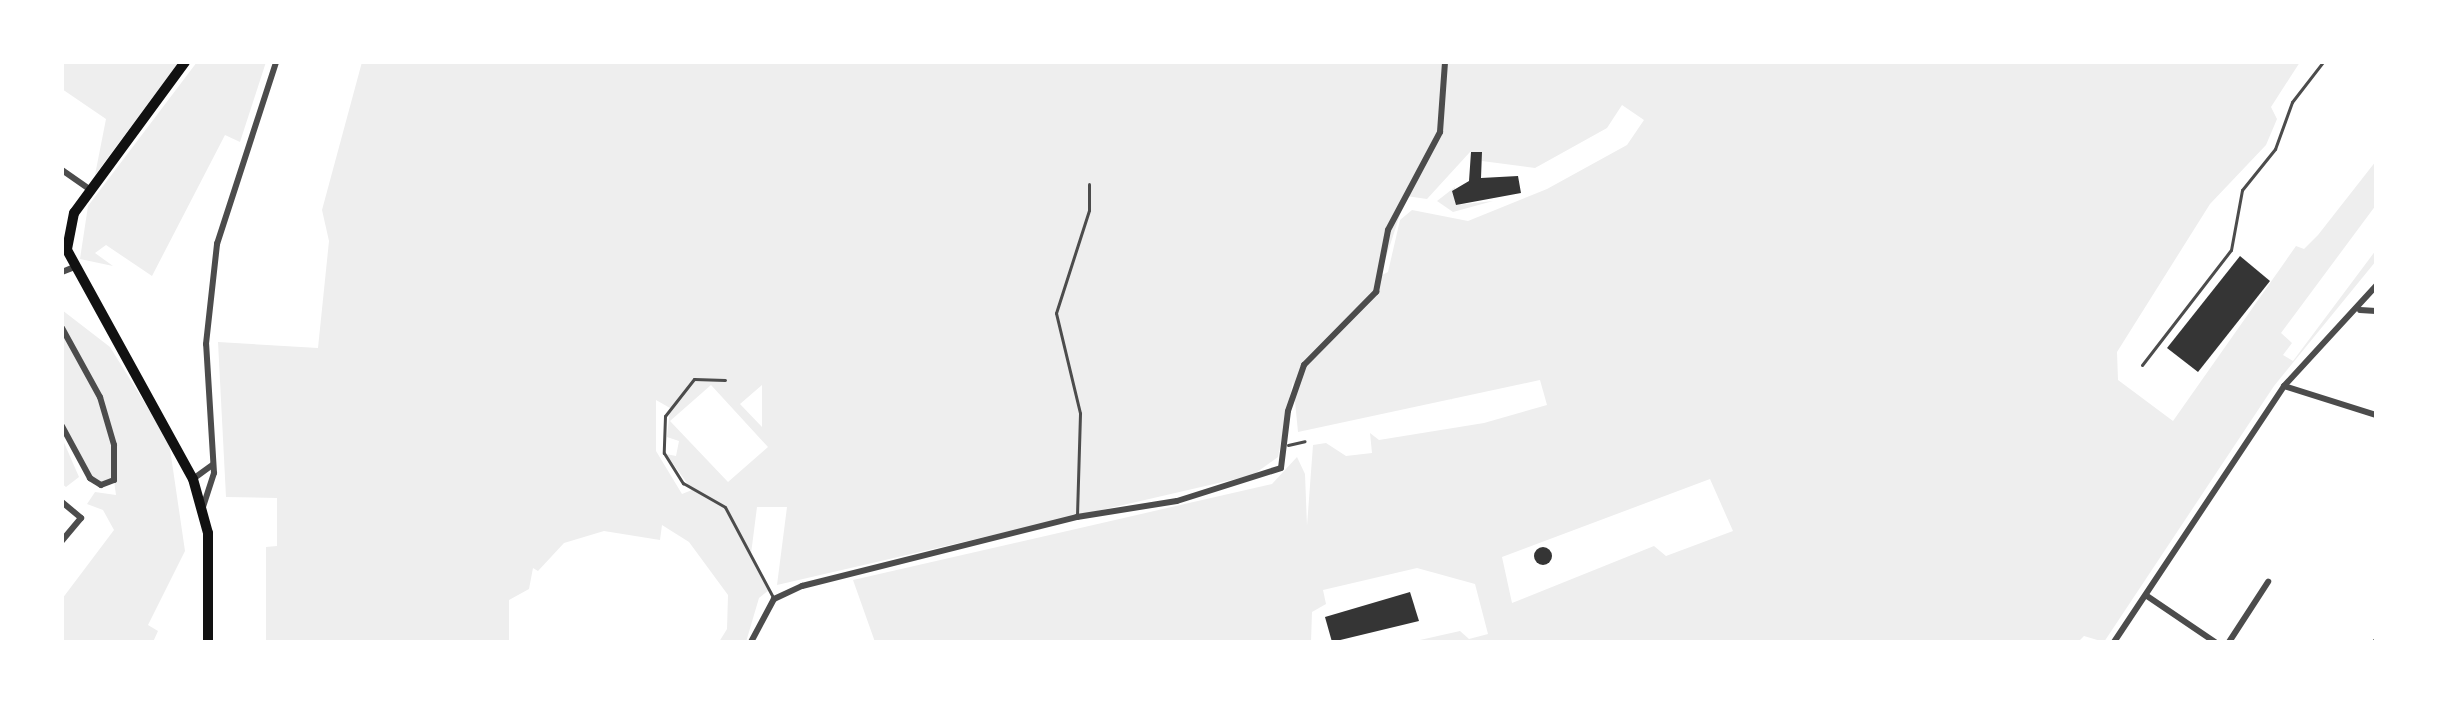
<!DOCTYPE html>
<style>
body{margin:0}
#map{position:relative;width:2438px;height:704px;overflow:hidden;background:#fff;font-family:"Varela Round",sans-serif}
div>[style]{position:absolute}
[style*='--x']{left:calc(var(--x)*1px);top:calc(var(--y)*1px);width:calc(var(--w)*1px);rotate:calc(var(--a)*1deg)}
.green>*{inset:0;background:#eee}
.building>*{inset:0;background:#353535}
.round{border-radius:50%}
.service>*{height:3px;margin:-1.5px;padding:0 1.5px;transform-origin:1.5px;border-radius:1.5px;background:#4c4c4c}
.minor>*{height:6px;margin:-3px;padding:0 3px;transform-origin:3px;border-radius:3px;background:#4c4c4c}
.primary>*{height:10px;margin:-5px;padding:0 5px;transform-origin:5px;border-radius:5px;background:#111}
span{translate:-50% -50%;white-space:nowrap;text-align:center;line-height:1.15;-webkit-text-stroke:8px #fff;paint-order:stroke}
.frame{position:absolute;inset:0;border:64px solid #fff;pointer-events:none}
</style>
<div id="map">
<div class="green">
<i style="clip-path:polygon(62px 62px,179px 62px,95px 175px,106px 119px,62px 89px)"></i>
<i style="clip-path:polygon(197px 62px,266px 62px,240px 142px,225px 135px,152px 276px,106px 245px,95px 253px,113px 266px,80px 259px,88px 206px)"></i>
<i style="clip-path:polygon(evenodd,362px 62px,2300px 62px,2271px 107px,2277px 119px,2266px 145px,2210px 204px,2117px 352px,2118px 380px,2173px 421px,2296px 246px,2304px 249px,2318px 235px,2376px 161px,2376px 205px,2281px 333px,2292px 343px,2283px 355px,2293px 361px,2376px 250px,2376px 261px,2274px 386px,2104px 642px,2084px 636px,2078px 642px,1411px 642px,1460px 631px,1469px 639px,1488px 634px,1475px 584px,1417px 568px,1323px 590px,1326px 604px,1312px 612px,1311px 642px,875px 642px,853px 580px,1272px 484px,1297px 457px,1305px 474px,1307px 526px,1313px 445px,1326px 443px,1346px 456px,1372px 453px,1370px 433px,1379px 440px,1484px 423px,1547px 405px,1540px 380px,1298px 432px,1293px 381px,1278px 457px,1253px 475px,777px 585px,787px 507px,757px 507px,751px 554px,769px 590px,759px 598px,746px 642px,719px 642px,727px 629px,728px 595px,689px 542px,662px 525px,660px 540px,604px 531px,564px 543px,538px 571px,533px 568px,529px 589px,509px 600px,509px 642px,242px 642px,266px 641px,266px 547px,277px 546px,277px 498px,226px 497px,218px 342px,318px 348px,329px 241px,322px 210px,362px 62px,1622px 105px,1644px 120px,1627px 145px,1547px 189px,1468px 221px,1412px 210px,1400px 220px,1388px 272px,1380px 276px,1406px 196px,1427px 199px,1470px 152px,1482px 153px,1482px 161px,1535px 168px,1607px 128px,1622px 105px,362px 62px,711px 385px,768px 447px,728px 482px,670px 421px,711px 385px,362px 62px,762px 385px,762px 427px,740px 404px,762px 385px,362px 62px,656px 400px,670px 408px,667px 437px,679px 441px,676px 456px,666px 454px,692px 490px,682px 494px,656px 451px,656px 400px,362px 62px,1710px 479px,1733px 531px,1666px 556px,1654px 546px,1512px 603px,1502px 557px,1710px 479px)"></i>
<i style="clip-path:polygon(1455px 187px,1456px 205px,1493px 201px,1453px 212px,1437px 201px)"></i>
<i style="clip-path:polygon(62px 310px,110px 347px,169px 442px,185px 551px,148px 625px,158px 631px,153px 642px,62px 642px,62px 599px,114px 530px,103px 510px,87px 504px,95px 492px,116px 495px,114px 481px,95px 483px,62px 426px)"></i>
<i style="clip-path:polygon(62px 438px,79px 477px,66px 487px,62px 484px)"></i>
</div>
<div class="building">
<i style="clip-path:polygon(1471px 152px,1482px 152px,1481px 178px,1518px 176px,1521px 193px,1456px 205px,1452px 191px,1469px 181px)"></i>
<i style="clip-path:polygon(2240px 256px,2270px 281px,2198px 372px,2167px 348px)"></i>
<i class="round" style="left:1534px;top:547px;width:18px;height:18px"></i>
<i style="clip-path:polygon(1410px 592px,1419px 621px,1332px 642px,1325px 617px)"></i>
</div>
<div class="service">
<i style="--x:2142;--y:365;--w:145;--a:-52.3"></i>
<i style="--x:2231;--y:250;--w:61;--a:-79.6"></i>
<i style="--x:2242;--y:190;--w:53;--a:-51.2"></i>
<i style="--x:2275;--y:149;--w:50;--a:-70.1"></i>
<i style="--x:2292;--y:102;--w:51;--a:-52.2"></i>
<i style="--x:725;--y:380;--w:31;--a:-178"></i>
<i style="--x:694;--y:379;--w:47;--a:128.1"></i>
<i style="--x:665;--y:416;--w:37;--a:92"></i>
<i style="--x:664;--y:453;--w:36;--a:58"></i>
<i style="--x:683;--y:483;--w:48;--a:29.7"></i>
<i style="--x:725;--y:507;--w:104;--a:62"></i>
<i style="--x:1288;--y:445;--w:17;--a:-13"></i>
<i style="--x:1077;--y:515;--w:102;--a:-88.3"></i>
<i style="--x:1080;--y:413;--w:103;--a:-103.5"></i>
<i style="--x:1056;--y:313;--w:108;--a:-72.2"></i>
<i style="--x:1089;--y:210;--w:26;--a:-90"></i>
</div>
<div class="minor">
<i style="--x:62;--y:170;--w:35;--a:35"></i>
<i style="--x:62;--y:272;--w:11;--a:-22"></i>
<i style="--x:2360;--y:310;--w:16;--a:4"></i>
<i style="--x:62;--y:328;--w:79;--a:61.2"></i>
<i style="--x:100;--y:397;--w:50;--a:73.7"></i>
<i style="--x:114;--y:445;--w:35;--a:90"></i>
<i style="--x:114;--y:480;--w:14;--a:159"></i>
<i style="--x:101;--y:485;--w:13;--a:-148"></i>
<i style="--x:90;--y:478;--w:59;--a:-118.3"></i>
<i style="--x:2284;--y:386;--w:96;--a:17.5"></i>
<i style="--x:193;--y:479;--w:24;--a:-36"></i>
<i style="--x:62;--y:502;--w:25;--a:40"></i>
<i style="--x:81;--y:518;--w:30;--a:130"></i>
<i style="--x:202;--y:510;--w:39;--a:-72"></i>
<i style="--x:214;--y:473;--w:129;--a:-93.5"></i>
<i style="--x:206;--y:344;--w:101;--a:-83.7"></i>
<i style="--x:217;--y:244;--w:191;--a:-72"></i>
<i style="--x:2147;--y:596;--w:82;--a:34.1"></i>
<i style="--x:751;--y:642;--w:49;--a:-61.9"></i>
<i style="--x:774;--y:599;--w:31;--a:-25"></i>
<i style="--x:802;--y:586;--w:284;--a:-14.1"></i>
<i style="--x:1077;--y:517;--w:101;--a:-9.1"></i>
<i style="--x:1177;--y:501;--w:109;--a:-17.6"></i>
<i style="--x:1281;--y:468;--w:57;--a:-83"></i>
<i style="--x:1288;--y:411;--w:49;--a:-70.8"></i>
<i style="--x:1304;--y:365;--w:103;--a:-45.4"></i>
<i style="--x:1376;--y:292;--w:63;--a:-79"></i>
<i style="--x:1388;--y:230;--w:111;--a:-62"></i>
<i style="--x:1440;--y:132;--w:70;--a:-85.9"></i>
<i style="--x:2114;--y:642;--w:307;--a:-56.4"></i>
<i style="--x:2284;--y:386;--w:136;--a:-47.4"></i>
<i style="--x:2229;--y:642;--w:72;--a:-57"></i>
<i style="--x:2375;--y:642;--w:1;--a:-45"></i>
</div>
<div class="primary">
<i style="--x:185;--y:62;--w:187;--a:126.3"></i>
<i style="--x:74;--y:213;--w:38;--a:101"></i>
<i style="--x:67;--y:250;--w:261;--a:61.2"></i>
<i style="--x:193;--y:479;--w:56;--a:74.5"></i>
<i style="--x:208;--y:533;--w:109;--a:90"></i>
</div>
<div class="frame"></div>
</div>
